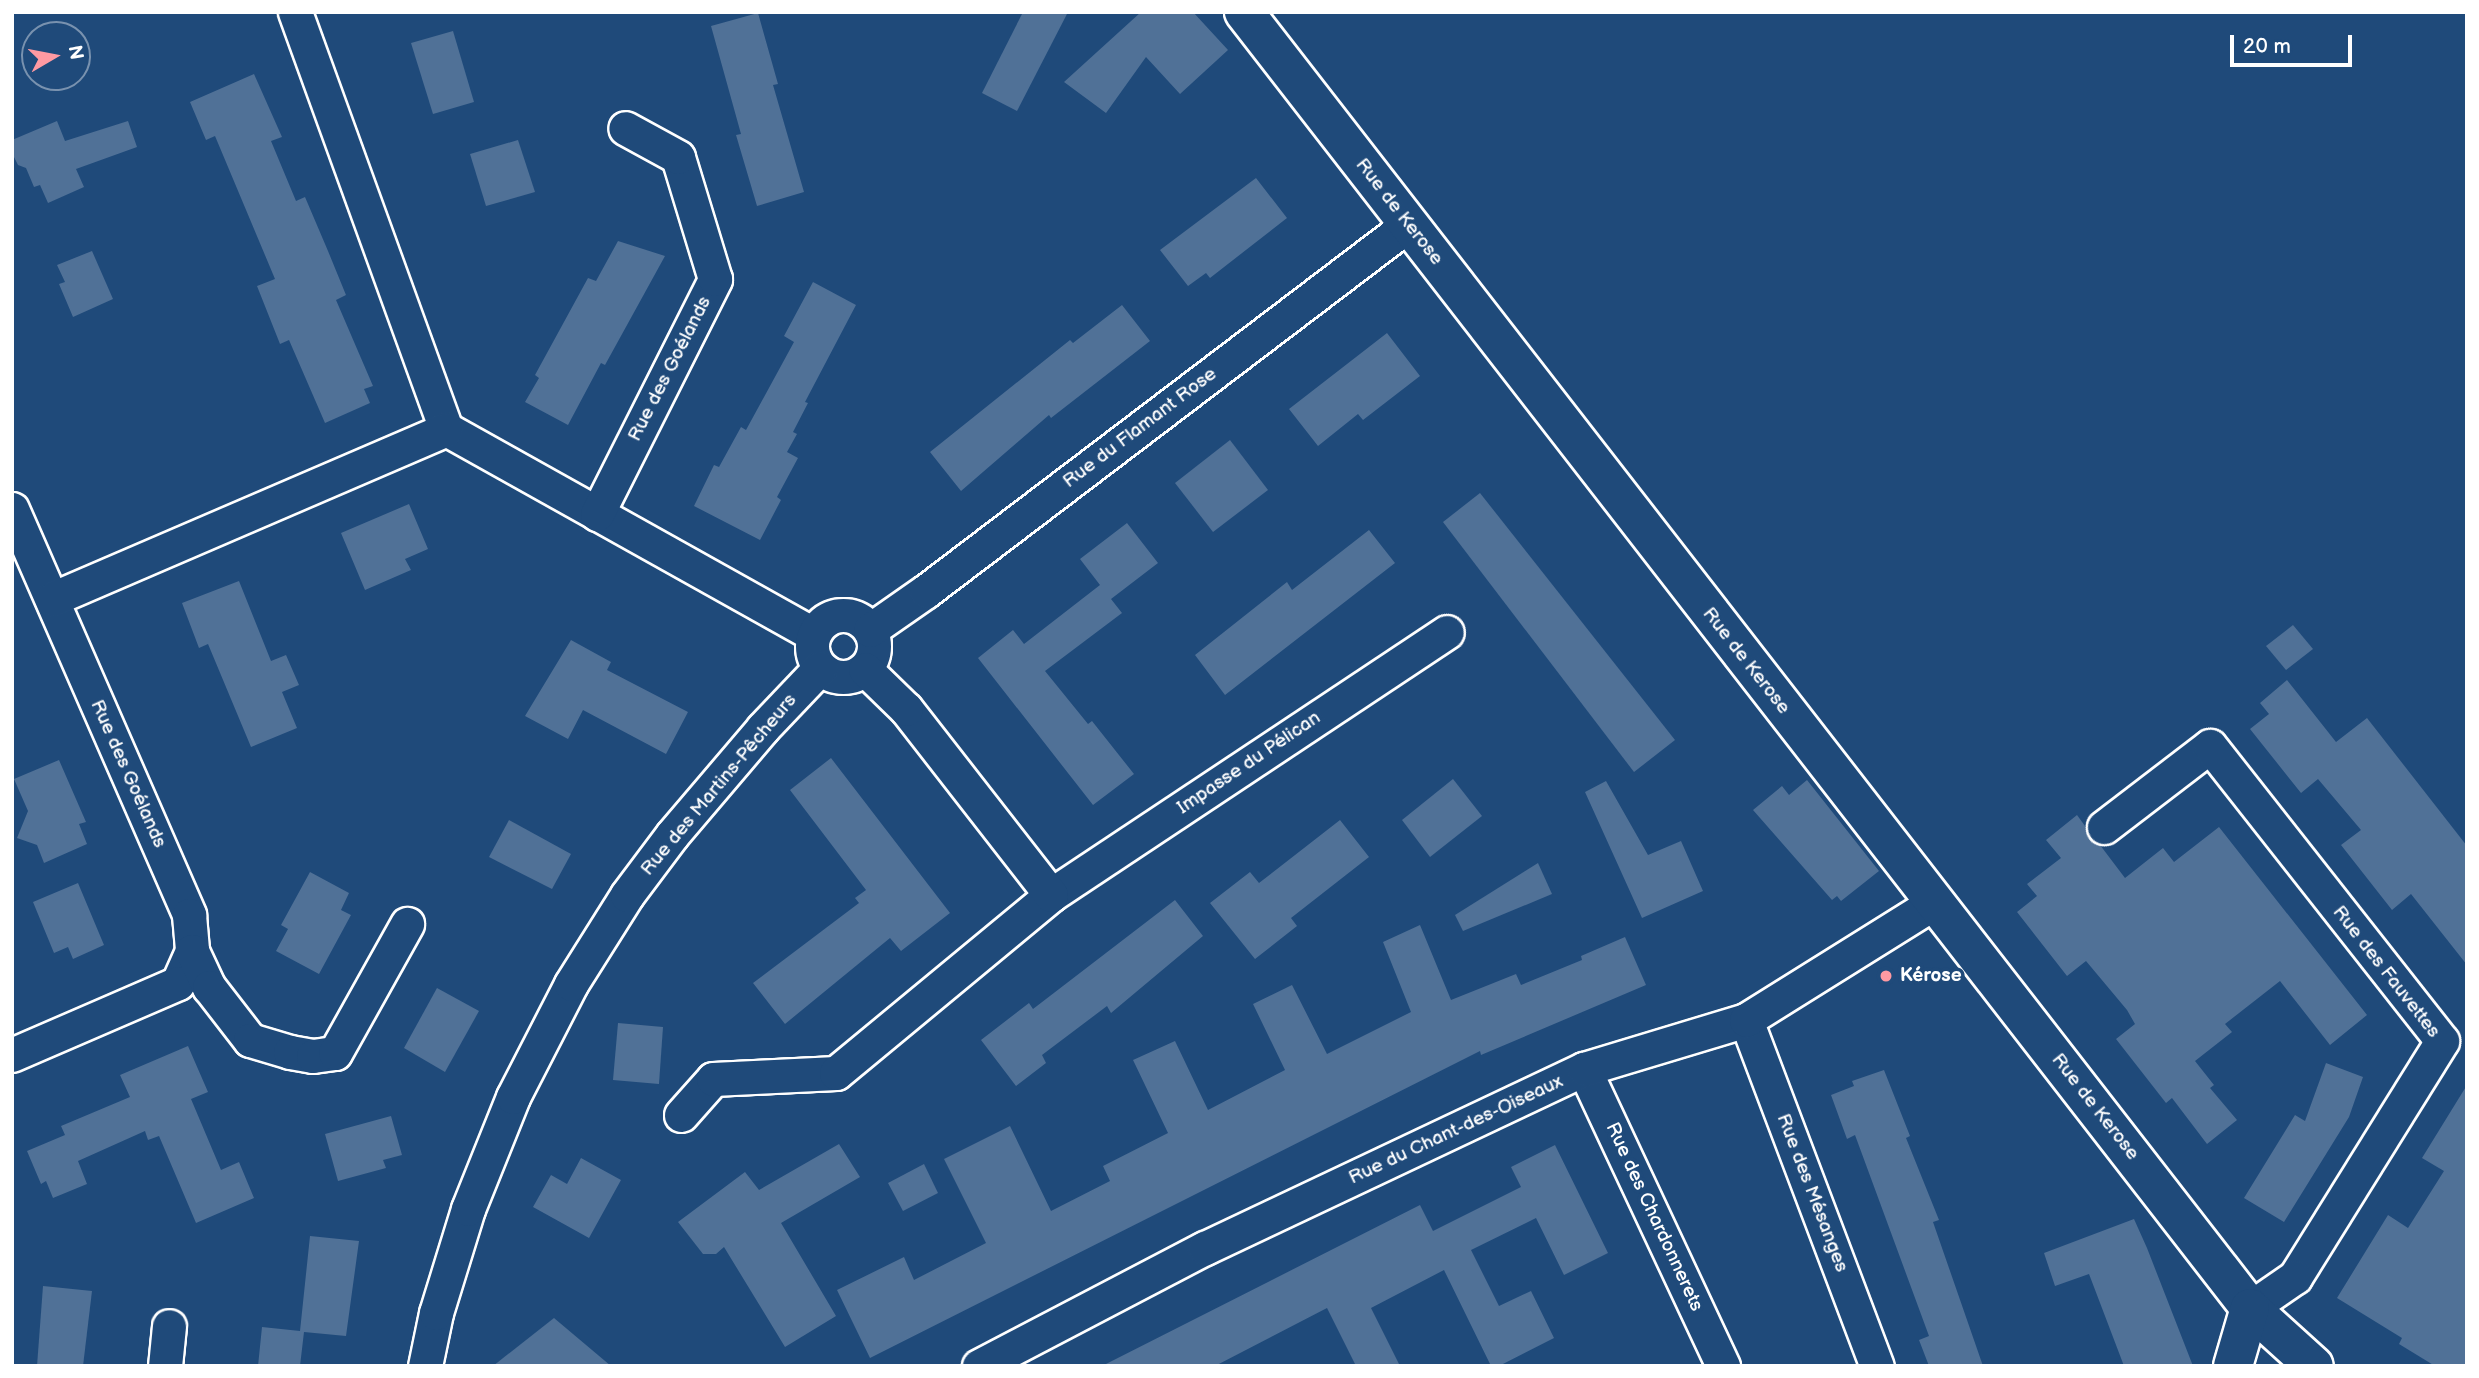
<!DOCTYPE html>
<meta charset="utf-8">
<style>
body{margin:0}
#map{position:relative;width:2479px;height:1378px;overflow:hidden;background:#1f4a7a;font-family:"Balsamiq Sans",sans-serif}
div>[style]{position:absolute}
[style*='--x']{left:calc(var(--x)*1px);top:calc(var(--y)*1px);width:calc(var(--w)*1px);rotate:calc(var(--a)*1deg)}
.building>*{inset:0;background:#507197}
.roads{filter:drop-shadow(2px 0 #fff) drop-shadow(-2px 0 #fff) drop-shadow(0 2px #fff) drop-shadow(0 -2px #fff)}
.minor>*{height:33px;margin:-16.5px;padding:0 16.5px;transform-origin:16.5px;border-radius:16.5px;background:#1f4a7a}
.minor>.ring{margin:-16.5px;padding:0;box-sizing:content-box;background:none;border:33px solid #1f4a7a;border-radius:50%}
.secondary>*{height:38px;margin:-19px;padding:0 19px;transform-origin:19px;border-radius:19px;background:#1f4a7a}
.dots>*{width:19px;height:19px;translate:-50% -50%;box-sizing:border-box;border:4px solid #1f4a7a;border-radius:50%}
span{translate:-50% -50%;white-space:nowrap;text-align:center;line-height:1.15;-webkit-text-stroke:7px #1f4a7a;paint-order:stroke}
.street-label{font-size:19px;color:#fff}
.poi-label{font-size:19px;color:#fff;font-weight:700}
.left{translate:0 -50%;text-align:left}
.frame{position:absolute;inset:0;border:14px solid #fff;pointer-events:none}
.north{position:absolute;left:21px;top:21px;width:70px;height:70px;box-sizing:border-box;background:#1f4a7a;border:2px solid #7992af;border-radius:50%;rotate:80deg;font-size:19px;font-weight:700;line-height:28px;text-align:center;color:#fff}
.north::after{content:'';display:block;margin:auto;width:24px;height:32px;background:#ff9aa2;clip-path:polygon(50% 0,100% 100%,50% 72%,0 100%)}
.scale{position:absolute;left:2230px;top:35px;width:122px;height:32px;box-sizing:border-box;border:4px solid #fff;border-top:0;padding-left:9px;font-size:21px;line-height:24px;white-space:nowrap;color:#fff;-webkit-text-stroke:5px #1f4a7a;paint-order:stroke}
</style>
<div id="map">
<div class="building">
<i style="clip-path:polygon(1023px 12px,1068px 12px,1017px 111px,982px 93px)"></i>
<i style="clip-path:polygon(1141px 12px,1193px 12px,1228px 50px,1180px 94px,1146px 57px,1106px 113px,1064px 82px)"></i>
<i style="clip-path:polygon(758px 13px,778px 84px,773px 85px,804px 192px,757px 206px,736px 135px,741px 134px,711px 26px)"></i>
<i style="clip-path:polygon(453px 31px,474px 102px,433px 114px,411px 43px)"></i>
<i style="clip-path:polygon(254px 74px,282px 137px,271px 141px,296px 201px,305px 197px,328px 251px,346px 295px,336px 300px,373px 386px,364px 389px,370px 403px,325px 423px,289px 340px,280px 344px,257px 286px,275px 279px,215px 136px,206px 140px,190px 102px)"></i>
<i style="clip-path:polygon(57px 121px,65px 141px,128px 121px,137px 147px,76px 169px,84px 187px,48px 203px,40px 185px,34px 187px,26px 168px,18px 165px,12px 153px,12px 140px)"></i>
<i style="clip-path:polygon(518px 140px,535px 192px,486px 206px,470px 154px)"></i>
<i style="clip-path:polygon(1256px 178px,1287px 218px,1210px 278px,1206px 273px,1188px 286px,1160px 250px)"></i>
<i style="clip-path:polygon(618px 241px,665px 256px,605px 365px,601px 363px,568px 425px,525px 402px,539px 378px,535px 375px,588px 278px,596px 281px)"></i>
<i style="clip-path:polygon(92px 251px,113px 299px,73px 317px,59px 284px,65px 282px,57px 265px)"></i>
<i style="clip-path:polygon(813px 282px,856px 305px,805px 402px,808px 403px,793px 432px,797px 434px,787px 452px,798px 458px,777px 497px,781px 500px,760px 540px,694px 506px,714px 465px,719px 467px,741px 427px,746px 430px,794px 342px,784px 336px)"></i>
<i style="clip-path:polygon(1122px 305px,1150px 341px,1051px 418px,1049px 415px,961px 491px,930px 452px,1070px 340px,1073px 343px)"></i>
<i style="clip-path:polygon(1387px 333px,1420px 376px,1363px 420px,1358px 414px,1318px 446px,1289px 409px)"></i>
<i style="clip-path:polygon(1230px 440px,1268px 490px,1213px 532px,1175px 483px)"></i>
<i style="clip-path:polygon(1480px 493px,1675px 740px,1634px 772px,1443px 522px)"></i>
<i style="clip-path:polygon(409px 504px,428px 549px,405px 559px,411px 570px,365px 590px,341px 533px)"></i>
<i style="clip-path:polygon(1127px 523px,1158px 563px,1111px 599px,1122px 613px,1045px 671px,1088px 724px,1092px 721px,1134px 774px,1093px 805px,978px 658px,1013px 630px,1024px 644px,1100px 585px,1080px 559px)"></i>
<i style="clip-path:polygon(1369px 530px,1395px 563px,1225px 695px,1195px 655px,1287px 582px,1292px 590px)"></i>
<i style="clip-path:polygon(239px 581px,271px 661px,286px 655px,299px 685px,282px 692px,297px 728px,251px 747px,208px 644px,199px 648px,182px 603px)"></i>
<i style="clip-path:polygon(2293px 625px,2313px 649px,2286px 670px,2266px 646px)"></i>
<i style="clip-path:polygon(571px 640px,611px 662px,607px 670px,688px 712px,666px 754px,583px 710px,568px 739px,525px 716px)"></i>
<i style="clip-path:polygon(2287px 680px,2336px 742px,2367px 718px,2467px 846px,2467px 965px,2411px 894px,2392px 910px,2341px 845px,2361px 830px,2318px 779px,2301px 793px,2250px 729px,2269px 714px,2260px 703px)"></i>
<i style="clip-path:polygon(831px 758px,950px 913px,901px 951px,890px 938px,785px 1024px,753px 983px,859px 903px,855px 898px,866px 890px,790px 790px)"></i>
<i style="clip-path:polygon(59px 760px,86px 822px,79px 824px,87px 844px,44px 863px,37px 845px,17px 838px,28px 811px,14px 779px)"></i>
<i style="clip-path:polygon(1453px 779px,1482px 816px,1430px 857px,1402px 820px)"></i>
<i style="clip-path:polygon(1807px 780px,1879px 871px,1841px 901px,1837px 896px,1832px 900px,1753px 810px,1782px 786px,1789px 795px)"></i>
<i style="clip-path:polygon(1606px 781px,1648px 855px,1681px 841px,1703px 891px,1642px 918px,1585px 792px)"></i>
<i style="clip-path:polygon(2077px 815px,2085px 826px,2088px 838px,2100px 845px,2125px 878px,2163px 848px,2174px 862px,2219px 827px,2367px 1015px,2330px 1045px,2280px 981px,2225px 1024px,2232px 1032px,2195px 1061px,2214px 1085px,2210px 1088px,2237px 1120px,2207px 1144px,2172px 1098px,2166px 1103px,2116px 1039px,2135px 1024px,2127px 1010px,2086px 961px,2067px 976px,2017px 912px,2037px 896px,2027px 884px,2061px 858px,2046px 840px)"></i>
<i style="clip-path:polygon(509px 820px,571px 854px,552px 889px,489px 857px)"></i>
<i style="clip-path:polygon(1340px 820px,1369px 857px,1291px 918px,1297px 926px,1255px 959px,1210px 903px,1250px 872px,1259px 883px)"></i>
<i style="clip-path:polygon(1538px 863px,1552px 894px,1463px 931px,1455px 915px)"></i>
<i style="clip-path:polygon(310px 872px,349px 893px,341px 910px,351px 915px,319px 974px,276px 951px,288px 929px,281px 925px)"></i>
<i style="clip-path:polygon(78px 883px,104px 945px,73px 959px,68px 947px,54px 953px,33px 902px)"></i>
<i style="clip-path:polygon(1175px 900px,1203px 936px,1111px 1013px,1107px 1006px,1042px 1055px,1046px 1063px,1016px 1086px,981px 1040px,1029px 1003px,1033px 1009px)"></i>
<i style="clip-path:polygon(1420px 925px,1451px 1000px,1516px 974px,1521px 985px,1582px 960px,1581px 956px,1625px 937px,1646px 985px,1481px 1055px,1480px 1051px,870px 1358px,837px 1290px,904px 1257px,914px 1280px,986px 1243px,944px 1159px,1010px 1126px,1051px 1211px,1110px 1181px,1103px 1166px,1168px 1133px,1133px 1060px,1175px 1041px,1208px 1110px,1285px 1070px,1253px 1004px,1292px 985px,1327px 1054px,1411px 1012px,1383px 942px)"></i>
<i style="clip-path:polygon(437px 988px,479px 1011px,445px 1072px,404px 1048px)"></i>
<i style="clip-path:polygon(618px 1023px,663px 1027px,659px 1084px,613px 1080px)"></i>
<i style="clip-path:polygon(188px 1046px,208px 1092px,191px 1099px,221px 1170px,239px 1162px,254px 1198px,196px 1223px,159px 1136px,148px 1140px,145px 1131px,78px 1161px,87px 1184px,53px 1198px,46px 1181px,41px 1184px,27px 1151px,65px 1135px,61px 1126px,130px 1097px,120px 1075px)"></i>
<i style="clip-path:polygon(2326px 1063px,2363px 1077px,2349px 1117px,2284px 1222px,2244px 1198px,2295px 1115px,2305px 1121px)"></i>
<i style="clip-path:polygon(1884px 1070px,1910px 1136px,1906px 1138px,1939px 1220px,1933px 1222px,1983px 1366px,1929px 1366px,1919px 1340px,1929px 1336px,1855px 1135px,1847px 1139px,1831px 1095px,1854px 1086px,1852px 1081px)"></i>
<i style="clip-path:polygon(2467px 1085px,2467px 1366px,2435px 1366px,2399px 1344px,2402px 1338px,2337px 1298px,2388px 1215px,2408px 1228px,2444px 1171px,2422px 1158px)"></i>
<i style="clip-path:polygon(391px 1116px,402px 1155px,383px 1160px,386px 1168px,338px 1181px,325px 1134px)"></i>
<i style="clip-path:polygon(839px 1144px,860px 1177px,781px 1223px,836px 1316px,785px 1347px,724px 1247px,716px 1254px,703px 1254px,678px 1222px,745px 1172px,759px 1190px)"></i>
<i style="clip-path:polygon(1555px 1145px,1608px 1253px,1564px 1275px,1536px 1218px,1471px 1250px,1499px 1306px,1531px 1291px,1554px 1338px,1499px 1366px,1491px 1366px,1444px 1270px,1371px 1308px,1400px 1366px,1356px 1366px,1327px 1308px,1215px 1366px,1102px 1366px,1420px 1205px,1433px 1231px,1521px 1187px,1511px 1167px)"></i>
<i style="clip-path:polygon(581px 1158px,621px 1180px,589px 1238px,533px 1207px,551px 1175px,567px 1184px)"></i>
<i style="clip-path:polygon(924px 1164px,938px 1193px,903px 1211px,888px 1183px)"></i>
<i style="clip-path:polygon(2134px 1219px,2147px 1248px,2193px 1366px,2124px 1366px,2089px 1274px,2055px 1286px,2044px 1253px)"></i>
<i style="clip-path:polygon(310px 1236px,359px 1241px,346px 1336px,304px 1332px,300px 1366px,258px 1366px,262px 1327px,300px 1331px)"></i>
<i style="clip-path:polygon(43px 1286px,92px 1291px,83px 1366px,37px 1366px)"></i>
<i style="clip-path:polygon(554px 1318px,611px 1366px,493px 1366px)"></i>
</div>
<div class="roads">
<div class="minor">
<i style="--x:295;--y:12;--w:443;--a:70.1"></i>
<i style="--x:446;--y:429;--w:420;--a:29.2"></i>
<i style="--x:12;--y:509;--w:443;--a:66.4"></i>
<i style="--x:189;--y:915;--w:36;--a:85"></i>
<i style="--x:192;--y:951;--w:35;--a:114"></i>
<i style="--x:178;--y:983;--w:181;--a:156.6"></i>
<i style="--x:597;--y:514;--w:263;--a:-63.3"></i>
<i style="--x:715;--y:279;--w:127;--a:-106.9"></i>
<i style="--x:678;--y:157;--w:60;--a:-151.3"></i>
<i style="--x:52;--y:599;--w:429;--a:-23.3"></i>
<i class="ring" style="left:812px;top:615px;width:29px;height:29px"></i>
<i style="--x:870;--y:630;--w:68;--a:-34.9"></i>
<i style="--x:926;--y:591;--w:607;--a:-37.23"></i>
<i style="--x:2104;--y:827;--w:133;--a:-37.4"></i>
<i style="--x:2210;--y:746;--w:375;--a:51.8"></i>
<i style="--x:2442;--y:1041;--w:278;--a:121.9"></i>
<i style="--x:2295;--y:1277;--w:55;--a:145.4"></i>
<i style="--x:1051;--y:895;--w:475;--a:-33.6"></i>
<i style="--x:192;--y:951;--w:40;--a:65"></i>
<i style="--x:209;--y:987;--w:67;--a:52.3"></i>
<i style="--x:250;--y:1040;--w:42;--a:16.7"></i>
<i style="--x:290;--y:1052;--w:23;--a:10"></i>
<i style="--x:313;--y:1056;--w:22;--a:-8"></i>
<i style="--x:335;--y:1053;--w:148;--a:-60.8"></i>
<i style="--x:1746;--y:1020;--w:370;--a:69.3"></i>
<i style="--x:1584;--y:1069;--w:328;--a:64.9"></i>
<i style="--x:681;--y:1115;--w:48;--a:-48.4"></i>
<i style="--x:713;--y:1079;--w:123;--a:-2.8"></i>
<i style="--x:836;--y:1073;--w:279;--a:-39.6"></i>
<i style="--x:1051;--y:895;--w:236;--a:-127.9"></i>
<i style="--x:906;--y:709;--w:57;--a:-135.7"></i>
<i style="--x:165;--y:1366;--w:40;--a:-84.3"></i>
<i style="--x:425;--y:1366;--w:54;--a:-78.3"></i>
<i style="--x:436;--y:1313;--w:109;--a:-72.9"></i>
<i style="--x:468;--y:1209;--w:121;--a:-68.1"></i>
<i style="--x:513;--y:1097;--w:127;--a:-62.8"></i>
<i style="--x:571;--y:984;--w:105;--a:-57.8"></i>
<i style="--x:627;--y:895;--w:75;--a:-53.1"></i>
<i style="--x:672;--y:835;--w:140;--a:-49.6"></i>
<i style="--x:763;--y:728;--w:83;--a:-46.5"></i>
<i style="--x:979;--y:1366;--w:255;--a:-27.6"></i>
<i style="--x:1205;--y:1248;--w:419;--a:-25.3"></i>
<i style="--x:1584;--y:1069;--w:169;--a:-16.8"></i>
<i style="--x:1746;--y:1020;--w:221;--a:-32"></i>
</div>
<div class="secondary">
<i style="--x:1244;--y:12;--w:1641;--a:52.18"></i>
<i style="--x:2250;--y:1308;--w:86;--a:42.2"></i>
<i style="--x:2233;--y:1366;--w:60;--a:-73.7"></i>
</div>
</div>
<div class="dots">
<i style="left:1886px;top:976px;background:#ff9aa2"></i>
</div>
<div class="street-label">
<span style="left:1399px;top:212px;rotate:52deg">Rue de Kerose</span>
<span style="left:670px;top:369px;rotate:-63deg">Rue des Goélands</span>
<span style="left:1140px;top:428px;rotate:-37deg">Rue du Flamant Rose</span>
<span style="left:1746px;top:661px;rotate:52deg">Rue de Kerose</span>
<span style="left:1249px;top:763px;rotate:-34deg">Impasse du Pélican</span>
<span style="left:128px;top:774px;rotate:66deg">Rue des Goélands</span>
<span style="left:719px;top:785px;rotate:-50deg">Rue des Martins-Pêcheurs</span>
<span style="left:2386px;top:972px;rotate:52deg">Rue des Fauvettes</span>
<span style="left:2095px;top:1107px;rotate:52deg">Rue de Kerose</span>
<span style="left:1456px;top:1130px;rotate:-25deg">Rue du Chant-des-Oiseaux</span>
<span style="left:1812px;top:1193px;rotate:69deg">Rue des Mésanges</span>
<span style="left:1654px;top:1217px;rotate:65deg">Rue des Chardonnerets</span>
</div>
<div class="poi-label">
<span class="left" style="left:1900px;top:976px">Kérose</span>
</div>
<div class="frame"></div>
<div class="north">N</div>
<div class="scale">20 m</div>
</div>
